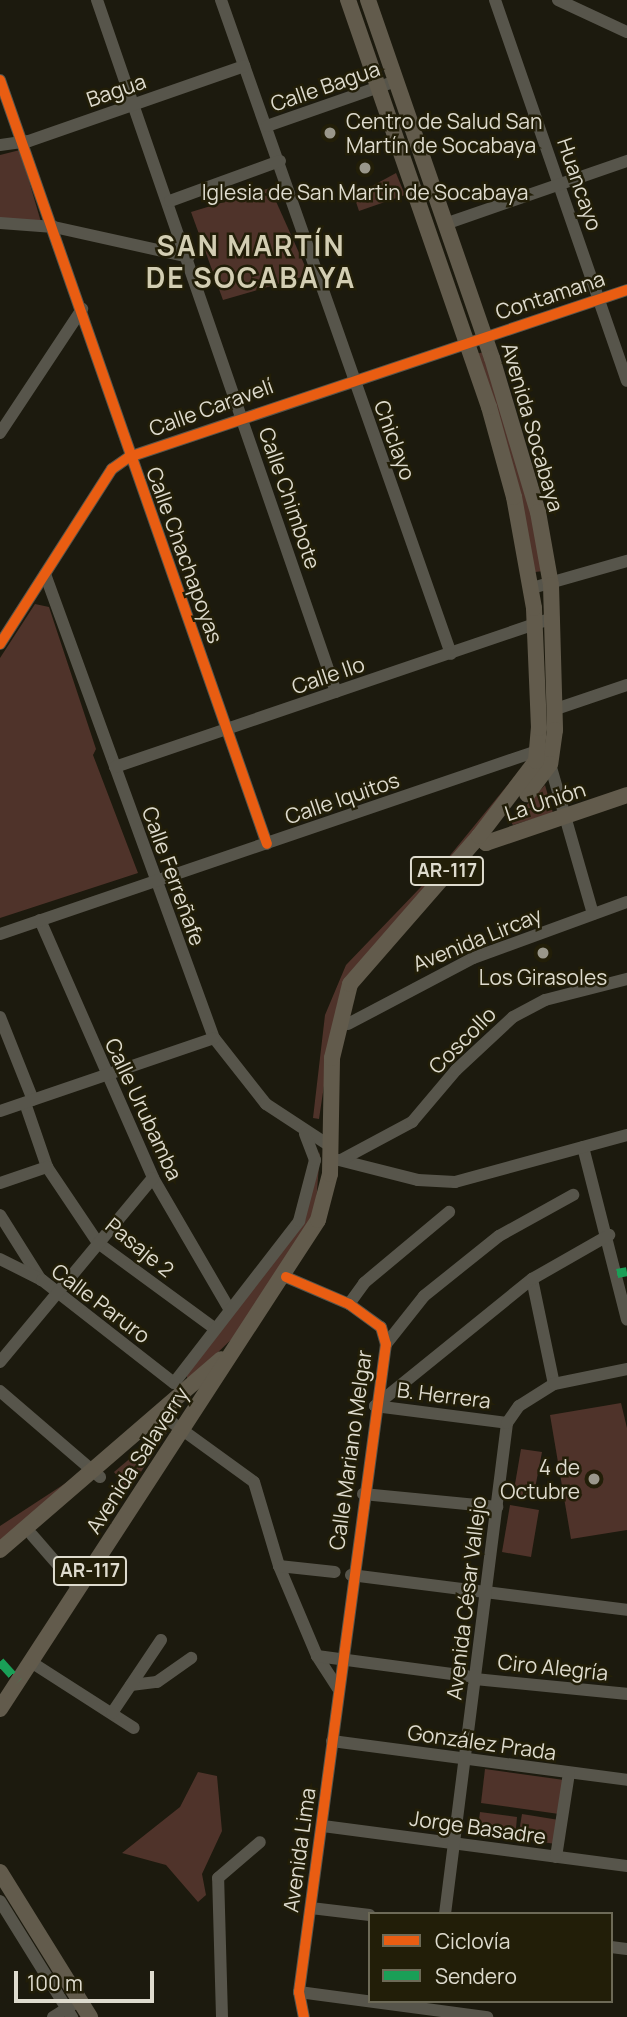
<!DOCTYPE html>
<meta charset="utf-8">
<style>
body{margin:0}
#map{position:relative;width:627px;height:2017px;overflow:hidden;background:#1c1a0e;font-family:Manrope,sans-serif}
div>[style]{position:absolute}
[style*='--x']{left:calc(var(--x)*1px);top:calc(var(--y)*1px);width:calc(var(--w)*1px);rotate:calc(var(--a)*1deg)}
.green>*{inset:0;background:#4f332a}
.minor>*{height:12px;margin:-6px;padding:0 6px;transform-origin:6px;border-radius:6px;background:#57554b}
.major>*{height:16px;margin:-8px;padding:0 8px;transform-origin:8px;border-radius:8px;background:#625b4c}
.quiet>*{height:9px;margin-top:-4.5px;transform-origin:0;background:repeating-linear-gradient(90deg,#1a9f57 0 18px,transparent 0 27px)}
.cycleway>*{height:10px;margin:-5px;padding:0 5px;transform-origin:5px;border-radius:5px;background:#e95d12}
.dots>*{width:19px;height:19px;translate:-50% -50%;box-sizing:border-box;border:4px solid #221e08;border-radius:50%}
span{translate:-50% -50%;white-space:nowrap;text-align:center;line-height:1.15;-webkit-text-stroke:5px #221e08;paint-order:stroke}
.shield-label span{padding:2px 5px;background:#221e08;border:2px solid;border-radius:5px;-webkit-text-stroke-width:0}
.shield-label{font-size:19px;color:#dedbce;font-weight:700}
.street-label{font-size:21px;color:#dedbce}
.poi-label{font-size:21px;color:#dedbce}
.left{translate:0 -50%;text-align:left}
.right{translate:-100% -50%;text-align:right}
.district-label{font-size:28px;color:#d3ceb3;font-weight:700;letter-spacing:2px}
.legend{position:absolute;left:368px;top:1912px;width:245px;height:91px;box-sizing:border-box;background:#221e08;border:2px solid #6d6a57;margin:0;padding:9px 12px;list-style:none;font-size:21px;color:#dedbce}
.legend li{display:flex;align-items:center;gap:14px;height:35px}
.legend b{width:35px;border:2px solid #6d6a57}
.scale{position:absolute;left:14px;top:1971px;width:140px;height:32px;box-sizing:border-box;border:4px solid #dedbce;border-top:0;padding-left:9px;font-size:21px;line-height:24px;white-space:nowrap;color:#dedbce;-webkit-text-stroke:5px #221e08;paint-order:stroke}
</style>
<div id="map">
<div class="green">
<i style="clip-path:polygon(20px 150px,41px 222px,0 220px,0 155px)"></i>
<i style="clip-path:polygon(396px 173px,405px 195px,359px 211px,354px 196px)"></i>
<i style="clip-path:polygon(270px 188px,309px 275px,223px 300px,191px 212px)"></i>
<i style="clip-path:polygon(484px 352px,515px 443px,544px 571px,535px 572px,476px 354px)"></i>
<i style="clip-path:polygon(35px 604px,49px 607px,96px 749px,93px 755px,138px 873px,0 918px,0 658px)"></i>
<i style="clip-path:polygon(519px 771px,523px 775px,364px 957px,332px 1032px,319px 1119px,313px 1118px,325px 1015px,346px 965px,443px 864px)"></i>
<i style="clip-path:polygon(545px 785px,553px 813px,513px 825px,511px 822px)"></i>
<i style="clip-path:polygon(320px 1152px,316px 1204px,306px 1229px,236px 1335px,188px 1381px,185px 1370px,287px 1242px)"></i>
<i style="clip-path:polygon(621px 1403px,627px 1428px,627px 1530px,571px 1539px,550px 1415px)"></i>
<i style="clip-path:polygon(166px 1428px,168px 1431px,129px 1490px,114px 1472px)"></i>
<i style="clip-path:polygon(521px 1449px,542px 1452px,533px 1499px,513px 1496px)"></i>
<i style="clip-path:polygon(75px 1477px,0 1542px,0 1526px)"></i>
<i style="clip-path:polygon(510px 1505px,539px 1510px,531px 1557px,502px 1552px)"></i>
<i style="clip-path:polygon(485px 1769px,564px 1780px,559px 1814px,481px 1803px)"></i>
<i style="clip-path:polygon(198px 1772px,217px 1776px,222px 1831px,202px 1874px,206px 1895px,198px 1902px,166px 1865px,122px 1853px,180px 1807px)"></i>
<i style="clip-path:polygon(480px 1812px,517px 1817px,515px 1840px,477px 1835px)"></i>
<i style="clip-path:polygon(522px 1814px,559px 1820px,555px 1844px,518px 1838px)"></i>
</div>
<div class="minor">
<i style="--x:97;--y:0;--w:732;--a:70.95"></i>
<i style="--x:221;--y:0;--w:693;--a:70.62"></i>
<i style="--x:495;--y:0;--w:403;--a:70.9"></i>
<i style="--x:558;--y:0;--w:76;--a:24.9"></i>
<i style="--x:0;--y:80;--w:809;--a:70.74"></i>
<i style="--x:267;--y:126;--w:137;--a:-19.2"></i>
<i style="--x:0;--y:145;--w:29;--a:-8"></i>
<i style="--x:29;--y:141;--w:228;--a:-19.2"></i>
<i style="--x:170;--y:201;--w:117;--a:-20"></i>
<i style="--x:0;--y:223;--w:54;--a:4.2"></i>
<i style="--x:54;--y:227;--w:138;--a:12.5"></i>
<i style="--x:445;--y:224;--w:193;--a:-19.1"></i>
<i style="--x:0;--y:433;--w:149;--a:-56.5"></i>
<i style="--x:45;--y:574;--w:494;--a:70"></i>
<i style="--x:214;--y:1038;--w:84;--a:51.8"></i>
<i style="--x:266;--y:1104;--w:77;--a:33.3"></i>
<i style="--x:532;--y:588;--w:99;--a:-15.9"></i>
<i style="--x:0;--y:644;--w:208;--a:-57.4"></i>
<i style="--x:112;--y:469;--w:21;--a:-35"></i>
<i style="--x:129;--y:457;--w:525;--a:-18.54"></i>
<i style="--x:556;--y:709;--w:75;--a:-18.7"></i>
<i style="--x:115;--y:767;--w:463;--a:-18.8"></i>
<i style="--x:40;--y:920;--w:282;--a:66.3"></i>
<i style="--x:153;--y:1178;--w:149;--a:59.8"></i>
<i style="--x:0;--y:934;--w:567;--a:-18.82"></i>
<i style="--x:537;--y:751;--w:18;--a:45"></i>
<i style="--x:550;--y:764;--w:156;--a:74"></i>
<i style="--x:0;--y:1017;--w:89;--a:68.3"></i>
<i style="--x:348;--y:1024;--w:141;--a:-27.8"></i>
<i style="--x:473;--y:958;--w:164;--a:-20"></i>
<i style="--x:25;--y:1103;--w:68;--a:71"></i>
<i style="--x:47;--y:1167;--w:92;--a:56.1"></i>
<i style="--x:98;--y:1243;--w:144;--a:36.2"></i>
<i style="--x:0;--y:1111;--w:226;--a:-18.8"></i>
<i style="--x:583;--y:1147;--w:178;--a:75.7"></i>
<i style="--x:339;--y:1160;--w:81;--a:14.2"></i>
<i style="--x:418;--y:1180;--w:37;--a:3"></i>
<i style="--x:455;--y:1182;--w:178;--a:-15.3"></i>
<i style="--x:341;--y:1160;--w:81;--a:-28.2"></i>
<i style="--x:412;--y:1122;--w:68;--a:-49.8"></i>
<i style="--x:456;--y:1070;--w:78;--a:-42.9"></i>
<i style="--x:513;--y:1017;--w:36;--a:-28"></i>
<i style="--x:545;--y:1000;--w:85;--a:-14.4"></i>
<i style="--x:0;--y:1183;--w:50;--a:-18.8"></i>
<i style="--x:0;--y:1215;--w:77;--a:57.8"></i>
<i style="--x:0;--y:1259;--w:47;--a:26.6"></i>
<i style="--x:42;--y:1280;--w:167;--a:38"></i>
<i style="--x:174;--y:1383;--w:205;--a:-52.3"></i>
<i style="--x:299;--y:1221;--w:63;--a:-75.3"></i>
<i style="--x:315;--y:1160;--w:28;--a:-111"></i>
<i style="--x:286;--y:1277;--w:69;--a:23.2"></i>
<i style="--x:349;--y:1304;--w:39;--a:36"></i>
<i style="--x:381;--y:1327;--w:18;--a:74"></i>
<i style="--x:386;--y:1344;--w:654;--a:97.65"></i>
<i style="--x:299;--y:1992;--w:25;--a:79"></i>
<i style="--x:532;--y:1279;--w:107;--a:78.2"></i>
<i style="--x:349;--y:1304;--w:26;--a:-54"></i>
<i style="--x:364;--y:1283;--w:111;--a:-39.9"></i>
<i style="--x:386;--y:1344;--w:61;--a:-51.6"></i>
<i style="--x:424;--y:1296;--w:96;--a:-38.7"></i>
<i style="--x:499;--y:1236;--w:85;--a:-29"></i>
<i style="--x:0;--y:1362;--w:239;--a:-50.3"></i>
<i style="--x:0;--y:1391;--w:132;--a:40.7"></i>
<i style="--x:375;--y:1406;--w:202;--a:-39"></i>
<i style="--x:532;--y:1279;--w:89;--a:-29.7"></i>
<i style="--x:375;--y:1406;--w:133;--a:7.3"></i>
<i style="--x:159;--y:1413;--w:117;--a:36"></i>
<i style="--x:254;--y:1482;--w:88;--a:73.4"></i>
<i style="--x:279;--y:1566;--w:98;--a:67.1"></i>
<i style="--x:317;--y:1656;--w:38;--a:57"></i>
<i style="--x:363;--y:1494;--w:135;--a:5.5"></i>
<i style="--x:32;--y:1535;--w:72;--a:49"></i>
<i style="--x:279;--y:1566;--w:56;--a:6.1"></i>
<i style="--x:351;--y:1575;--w:278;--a:7.2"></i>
<i style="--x:317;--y:1656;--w:151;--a:7.6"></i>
<i style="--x:31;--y:1662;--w:122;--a:32.7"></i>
<i style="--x:475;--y:1679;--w:153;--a:5.6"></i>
<i style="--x:131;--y:1685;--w:26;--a:-7"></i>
<i style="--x:157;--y:1682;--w:42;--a:-35.2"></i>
<i style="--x:112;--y:1713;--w:88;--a:-56.1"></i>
<i style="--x:332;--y:1741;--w:298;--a:7.5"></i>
<i style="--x:323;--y:1826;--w:307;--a:7.5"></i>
<i style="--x:556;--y:1857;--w:85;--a:-81.2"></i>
<i style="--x:0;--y:1901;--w:137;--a:58.2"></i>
<i style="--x:311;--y:1908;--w:59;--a:6.8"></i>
<i style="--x:445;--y:1914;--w:495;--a:-82.8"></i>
<i style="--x:507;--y:1423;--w:21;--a:-55"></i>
<i style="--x:519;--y:1406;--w:41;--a:-32.2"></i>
<i style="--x:554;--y:1384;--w:75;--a:-11.6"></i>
<i style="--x:611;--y:1947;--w:16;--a:7"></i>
<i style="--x:299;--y:1992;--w:190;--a:7.6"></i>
<i style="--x:53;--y:2017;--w:25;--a:-32"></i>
<i style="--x:222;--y:2017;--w:139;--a:-91.6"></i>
<i style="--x:218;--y:1878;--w:55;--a:-40.6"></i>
</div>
<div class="major">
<i style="--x:368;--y:0;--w:379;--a:70.9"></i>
<i style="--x:492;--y:358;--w:161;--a:73.4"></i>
<i style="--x:538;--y:512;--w:74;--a:79.9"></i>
<i style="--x:551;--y:585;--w:145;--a:88.4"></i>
<i style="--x:555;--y:730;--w:34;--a:98"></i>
<i style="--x:550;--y:764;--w:38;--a:127"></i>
<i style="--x:479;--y:836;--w:10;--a:45"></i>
<i style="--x:486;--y:843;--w:149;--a:-18.8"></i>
<i style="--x:0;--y:1550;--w:292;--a:-40.8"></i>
<i style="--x:0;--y:1709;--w:583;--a:-56.96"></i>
<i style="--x:318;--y:1220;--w:48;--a:-75.4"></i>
<i style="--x:330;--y:1174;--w:116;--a:-89"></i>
<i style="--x:332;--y:1058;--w:76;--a:-76.3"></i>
<i style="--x:350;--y:984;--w:196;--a:-48.9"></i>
<i style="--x:479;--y:836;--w:94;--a:-52.8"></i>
<i style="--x:536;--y:761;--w:33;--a:-85"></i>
<i style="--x:539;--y:728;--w:120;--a:-92.4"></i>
<i style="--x:534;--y:608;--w:113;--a:-100.2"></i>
<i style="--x:514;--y:497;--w:93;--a:-105.5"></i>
<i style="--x:489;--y:407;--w:431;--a:-109.1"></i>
<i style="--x:0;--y:1872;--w:171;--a:58.2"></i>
</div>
<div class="quiet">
<i style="--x:617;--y:1273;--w:10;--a:-11"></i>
<i style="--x:0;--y:1661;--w:27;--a:48"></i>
</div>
<div class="cycleway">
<i style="--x:0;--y:80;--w:809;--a:70.74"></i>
<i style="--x:0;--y:644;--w:208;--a:-57.4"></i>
<i style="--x:112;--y:469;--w:21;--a:-35"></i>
<i style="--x:129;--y:457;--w:525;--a:-18.54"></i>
<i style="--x:286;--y:1277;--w:69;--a:23.2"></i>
<i style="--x:349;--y:1304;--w:39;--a:36"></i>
<i style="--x:381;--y:1327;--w:18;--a:74"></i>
<i style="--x:386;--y:1344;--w:654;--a:97.65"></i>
<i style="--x:299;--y:1992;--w:25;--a:79"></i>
</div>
<div class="dots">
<i style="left:330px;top:133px;background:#9a978b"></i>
<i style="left:365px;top:168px;background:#9a978b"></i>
<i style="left:543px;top:953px;background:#9a978b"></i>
<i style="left:594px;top:1479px;background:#9a978b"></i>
</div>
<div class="shield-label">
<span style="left:447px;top:871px">AR-117</span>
<span style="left:90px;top:1571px">AR-117</span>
</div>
<div class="street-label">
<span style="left:325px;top:86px;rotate:-19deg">Calle Bagua</span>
<span style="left:116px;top:90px;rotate:-19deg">Bagua</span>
<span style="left:580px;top:184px;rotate:71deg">Huancayo</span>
<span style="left:550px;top:295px;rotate:-18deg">Contamana</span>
<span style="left:211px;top:407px;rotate:-20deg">Calle Caravelí</span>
<span style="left:533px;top:427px;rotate:74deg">Avenida Socabaya</span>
<span style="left:395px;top:440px;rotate:70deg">Chiclayo</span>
<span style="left:290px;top:498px;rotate:71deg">Calle Chimbote</span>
<span style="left:185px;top:555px;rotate:70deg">Calle Chachapoyas</span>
<span style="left:328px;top:675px;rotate:-19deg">Calle Ilo</span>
<span style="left:342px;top:798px;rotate:-19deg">Calle Iquitos</span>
<span style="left:545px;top:801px;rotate:-18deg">La Unión</span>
<span style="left:174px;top:876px;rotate:70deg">Calle Ferreñafe</span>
<span style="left:477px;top:939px;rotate:-22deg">Avenida Lircay</span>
<span style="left:462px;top:1040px;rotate:-45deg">Coscollo</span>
<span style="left:144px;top:1109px;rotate:65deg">Calle Urubamba</span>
<span style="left:140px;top:1247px;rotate:39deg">Pasaje 2</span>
<span style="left:101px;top:1303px;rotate:37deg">Calle Paruro</span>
<span style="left:444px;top:1395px;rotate:7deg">B. Herrera</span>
<span style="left:350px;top:1450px;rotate:-82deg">Calle Mariano Melgar</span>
<span style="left:137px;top:1460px;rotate:-57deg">Avenida Salaverry</span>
<span style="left:466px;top:1598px;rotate:-83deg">Avenida César Vallejo</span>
<span style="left:553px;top:1667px;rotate:6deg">Ciro Alegría</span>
<span style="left:482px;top:1742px;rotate:8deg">González Prada</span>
<span style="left:478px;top:1827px;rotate:8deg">Jorge Basadre</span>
<span style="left:299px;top:1850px;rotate:-82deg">Avenida Lima</span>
</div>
<div class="poi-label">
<span class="left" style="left:346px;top:133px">Centro de Salud San<br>Martín de Socabaya</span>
<span style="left:365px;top:192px">Iglesia de San Martin de Socabaya</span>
<span style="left:543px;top:977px">Los Girasoles</span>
<span class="right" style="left:580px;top:1479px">4 de<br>Octubre</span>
</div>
<div class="district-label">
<span style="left:251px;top:261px">SAN MARTÍN<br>DE SOCABAYA</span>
</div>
<ul class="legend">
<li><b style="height:9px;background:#e95d12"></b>Ciclovía</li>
<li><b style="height:9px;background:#1a9f57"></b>Sendero</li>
</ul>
<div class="scale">100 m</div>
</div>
